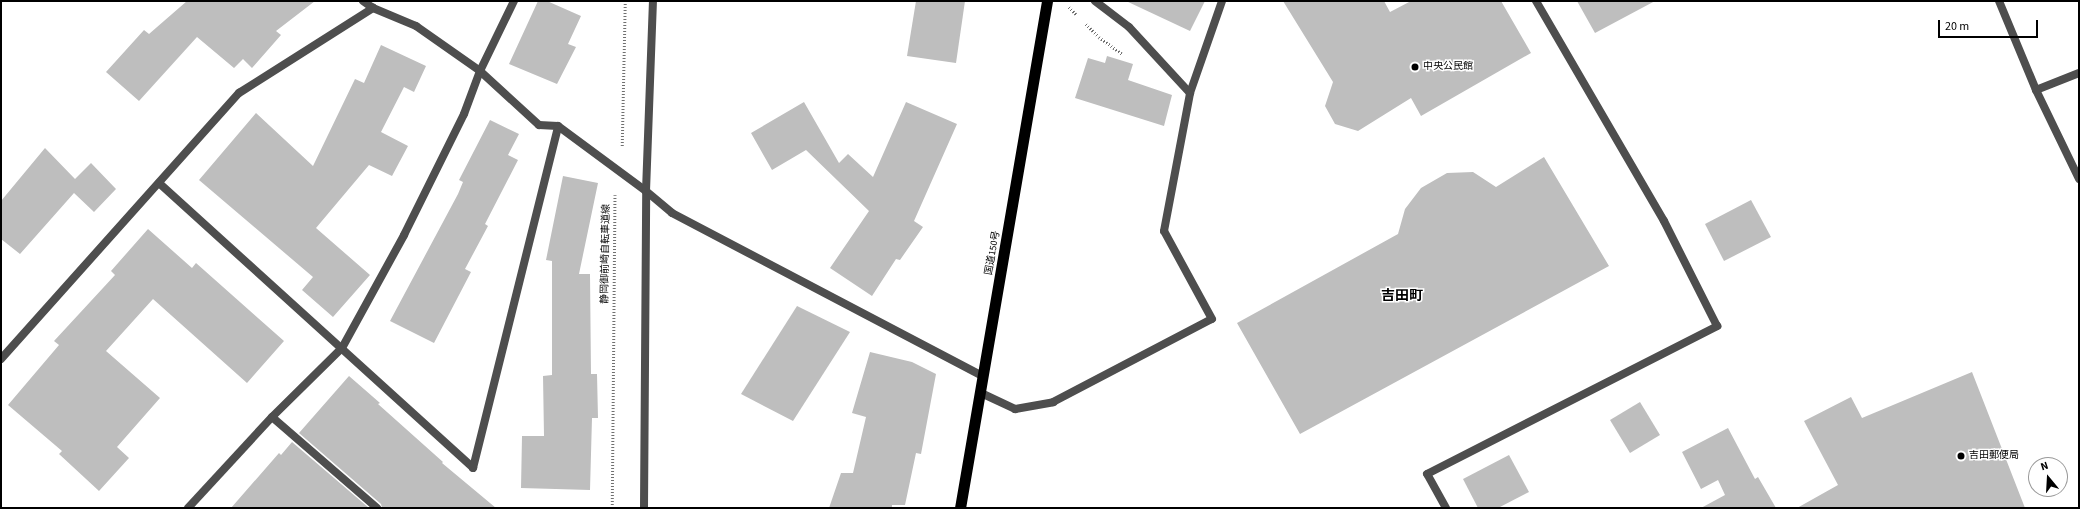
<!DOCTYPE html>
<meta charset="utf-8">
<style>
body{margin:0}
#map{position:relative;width:2080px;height:509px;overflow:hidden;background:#fff;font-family:"Source Sans 3","Noto Sans JP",sans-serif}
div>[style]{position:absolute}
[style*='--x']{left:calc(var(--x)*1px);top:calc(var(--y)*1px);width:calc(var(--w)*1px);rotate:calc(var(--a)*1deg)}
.building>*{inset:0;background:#bebebe}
.path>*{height:2.5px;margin-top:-1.25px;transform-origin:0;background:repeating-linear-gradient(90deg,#707070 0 1px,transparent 0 3px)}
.minor>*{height:8px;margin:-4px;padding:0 4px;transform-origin:4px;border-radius:4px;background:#4e4e4e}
.trunk>*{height:11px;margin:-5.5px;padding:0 5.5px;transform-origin:5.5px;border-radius:5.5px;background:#000}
.dots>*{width:11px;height:11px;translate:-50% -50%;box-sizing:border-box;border:2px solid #fff;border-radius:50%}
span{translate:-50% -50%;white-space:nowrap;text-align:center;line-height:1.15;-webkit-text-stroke:3px #fff;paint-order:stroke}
.poi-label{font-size:10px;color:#000}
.left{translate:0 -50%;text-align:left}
.street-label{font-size:10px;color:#000}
.district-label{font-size:14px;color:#000;font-weight:700}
.frame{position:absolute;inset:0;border:2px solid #000;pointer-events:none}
.north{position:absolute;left:2028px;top:457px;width:40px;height:40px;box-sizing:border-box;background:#fff;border:1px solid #999;border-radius:50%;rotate:342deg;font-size:11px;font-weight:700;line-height:16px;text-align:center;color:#000}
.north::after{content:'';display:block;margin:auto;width:14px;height:18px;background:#000;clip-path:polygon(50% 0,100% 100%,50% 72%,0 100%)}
.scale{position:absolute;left:1938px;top:20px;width:100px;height:18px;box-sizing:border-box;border:2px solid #000;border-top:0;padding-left:5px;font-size:12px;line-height:14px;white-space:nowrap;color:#000;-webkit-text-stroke:3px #fff;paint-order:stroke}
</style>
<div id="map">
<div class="building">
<i style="clip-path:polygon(187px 1px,315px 1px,276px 31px,281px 35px,252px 68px,243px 59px,234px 68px,197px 37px,139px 101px,106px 72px,144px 30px,149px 34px)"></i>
<i style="clip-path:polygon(538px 1px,547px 1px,581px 16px,568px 44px,576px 47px,557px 84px,509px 64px)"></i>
<i style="clip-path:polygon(916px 1px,965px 1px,956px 63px,907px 56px)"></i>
<i style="clip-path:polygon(1126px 1px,1205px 1px,1190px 31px)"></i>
<i style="clip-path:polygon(1283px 1px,1384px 1px,1390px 12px,1411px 1px,1501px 1px,1531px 53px,1421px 116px,1411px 98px,1358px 131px,1335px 124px,1325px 106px,1333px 82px)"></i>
<i style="clip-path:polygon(1577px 1px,1655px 1px,1595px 33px)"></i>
<i style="clip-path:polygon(381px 45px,426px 66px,414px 92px,404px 87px,381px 132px,408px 146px,392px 176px,369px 165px,316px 228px,370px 275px,333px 317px,302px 290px,313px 277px,199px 180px,256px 113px,313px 166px,355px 79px,364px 83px)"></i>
<i style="clip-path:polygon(1107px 56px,1133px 64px,1128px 80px,1172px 95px,1164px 126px,1075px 98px,1088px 58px,1105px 63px)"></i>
<i style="clip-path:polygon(804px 102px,839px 163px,848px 154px,873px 177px,906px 102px,957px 124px,914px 221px,923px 227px,900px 260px,896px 259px,872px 296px,830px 268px,869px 211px,806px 150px,772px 170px,751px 133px)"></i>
<i style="clip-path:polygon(490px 120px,519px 134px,508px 155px,518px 160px,485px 224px,488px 226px,465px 269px,471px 272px,434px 343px,390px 321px,458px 194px,463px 182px,459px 180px)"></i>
<i style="clip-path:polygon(45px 148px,75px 179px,91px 163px,116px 189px,94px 212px,74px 193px,20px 254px,1px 239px,1px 201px)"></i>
<i style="clip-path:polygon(1544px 157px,1609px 266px,1300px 434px,1237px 323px,1398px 234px,1405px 209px,1421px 188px,1447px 173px,1473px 172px,1496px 187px)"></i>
<i style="clip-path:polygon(563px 176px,598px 183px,579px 274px,590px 274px,591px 374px,597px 374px,598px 418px,592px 418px,590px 490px,521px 488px,522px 436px,544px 436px,543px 376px,552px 375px,552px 261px,546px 260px)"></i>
<i style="clip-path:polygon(1751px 200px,1771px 237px,1724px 261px,1705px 224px)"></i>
<i style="clip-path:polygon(148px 229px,192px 268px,196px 263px,284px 341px,247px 383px,153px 299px,106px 351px,160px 398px,117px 447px,129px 458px,99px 491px,59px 454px,62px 451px,8px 405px,59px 345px,54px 341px,115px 275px,111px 271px)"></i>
<i style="clip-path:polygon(797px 306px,850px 332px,793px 421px,741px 394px)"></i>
<i style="clip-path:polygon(870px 352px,912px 362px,936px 374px,921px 454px,916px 453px,905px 505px,892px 505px,892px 508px,829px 508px,841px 473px,853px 473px,866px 417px,852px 413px)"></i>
<i style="clip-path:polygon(1972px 372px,2025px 508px,1797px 508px,1838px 485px,1804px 421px,1851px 397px,1862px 418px)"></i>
<i style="clip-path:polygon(349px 376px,380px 403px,378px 404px,443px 462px,442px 463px,496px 508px,382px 508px,381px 504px,299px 433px)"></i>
<i style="clip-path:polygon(1640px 402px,1660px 435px,1630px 453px,1610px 420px)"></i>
<i style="clip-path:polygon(1728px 428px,1755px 479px,1758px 477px,1776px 508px,1701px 508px,1725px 495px,1718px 480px,1701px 489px,1682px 452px)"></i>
<i style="clip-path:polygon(292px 442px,369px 508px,231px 508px,279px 453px,281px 455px)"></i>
<i style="clip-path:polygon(1509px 455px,1529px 492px,1498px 508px,1478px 508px,1463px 479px)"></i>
</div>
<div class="path">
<i style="--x:1069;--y:7;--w:11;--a:45"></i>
<i style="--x:1086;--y:24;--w:18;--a:45"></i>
<i style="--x:1099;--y:37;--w:29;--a:36"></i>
<i style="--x:622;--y:146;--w:145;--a:-88.8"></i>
<i style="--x:612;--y:508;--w:313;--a:-89.5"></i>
</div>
<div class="minor">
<i style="--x:363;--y:1;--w:12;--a:35"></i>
<i style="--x:373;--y:8;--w:47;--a:22.7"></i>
<i style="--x:416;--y:26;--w:78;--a:35.1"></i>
<i style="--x:480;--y:71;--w:80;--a:42.5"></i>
<i style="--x:539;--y:125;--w:19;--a:3"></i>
<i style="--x:558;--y:126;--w:109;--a:36.5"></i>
<i style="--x:646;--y:191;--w:34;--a:40"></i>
<i style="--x:672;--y:213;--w:352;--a:27.7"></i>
<i style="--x:1095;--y:1;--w:43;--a:37.4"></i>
<i style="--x:1129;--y:27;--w:90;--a:47.3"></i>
<i style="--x:1999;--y:1;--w:96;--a:67.4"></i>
<i style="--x:2036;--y:90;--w:99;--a:64.2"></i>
<i style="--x:2036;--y:90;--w:46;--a:-21.6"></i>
<i style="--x:159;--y:183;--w:424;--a:42.2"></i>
<i style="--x:473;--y:468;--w:352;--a:-76"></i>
<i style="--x:1;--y:359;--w:357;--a:-48.2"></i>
<i style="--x:239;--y:93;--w:159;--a:-32.4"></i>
<i style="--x:981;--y:393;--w:38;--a:25"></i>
<i style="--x:1015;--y:409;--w:39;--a:-10"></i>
<i style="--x:1053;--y:402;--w:179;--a:-27.6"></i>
<i style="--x:1212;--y:319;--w:100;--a:-118.6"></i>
<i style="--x:1164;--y:231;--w:140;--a:-79.3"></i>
<i style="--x:1190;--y:93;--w:97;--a:-70.8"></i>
<i style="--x:272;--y:417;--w:139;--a:40.9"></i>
<i style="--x:188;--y:508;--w:124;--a:-47.3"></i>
<i style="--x:272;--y:417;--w:98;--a:-44.6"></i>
<i style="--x:342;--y:348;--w:129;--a:-61.2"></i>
<i style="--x:404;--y:235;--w:135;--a:-63.6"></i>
<i style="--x:464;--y:114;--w:46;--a:-69.6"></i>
<i style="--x:480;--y:71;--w:78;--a:-64.1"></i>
<i style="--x:644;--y:508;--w:317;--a:-89.6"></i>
<i style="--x:646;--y:191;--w:190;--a:-87.9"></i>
<i style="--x:1446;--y:508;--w:39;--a:-119"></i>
<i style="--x:1427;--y:474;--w:326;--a:-27"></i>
<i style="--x:1717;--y:326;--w:118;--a:-116.8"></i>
<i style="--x:1664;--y:221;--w:255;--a:-120.2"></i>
</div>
<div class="trunk">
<i style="--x:960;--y:508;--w:514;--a:-80.26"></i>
</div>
<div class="dots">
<i style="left:1415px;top:67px;background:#000"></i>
<i style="left:1961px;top:456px;background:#000"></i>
</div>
<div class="poi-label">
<span class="left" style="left:1423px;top:67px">中央公民館</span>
<span class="left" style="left:1969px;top:456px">吉田郵便局</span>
</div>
<div class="street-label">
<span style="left:993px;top:253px;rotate:-80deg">国道150号</span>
<span style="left:606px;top:254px;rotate:-89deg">静岡御前崎自転車道線</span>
</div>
<div class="district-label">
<span style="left:1402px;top:296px">吉田町</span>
</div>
<div class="frame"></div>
<div class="north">N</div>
<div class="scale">20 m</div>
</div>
